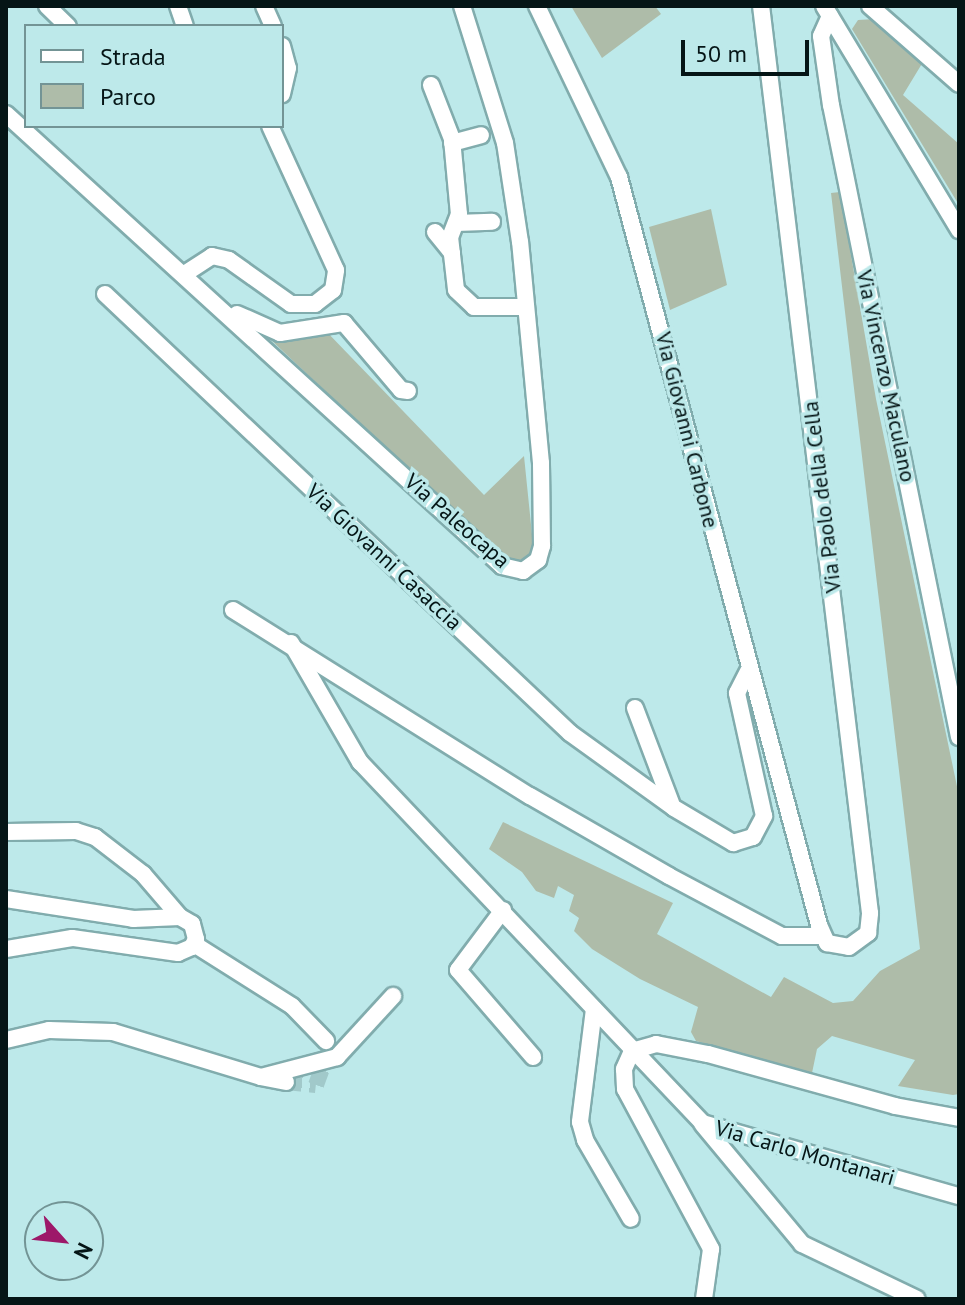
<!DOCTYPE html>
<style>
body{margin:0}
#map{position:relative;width:965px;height:1305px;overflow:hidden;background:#bde9ea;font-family:"PT Sans",sans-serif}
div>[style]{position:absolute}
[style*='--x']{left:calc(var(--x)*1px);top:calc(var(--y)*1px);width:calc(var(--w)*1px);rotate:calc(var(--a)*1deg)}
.green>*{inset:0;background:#aebca9}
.minor-tunnel>*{height:16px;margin-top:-8px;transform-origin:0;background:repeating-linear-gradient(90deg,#a1c9ca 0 16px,transparent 0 24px)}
.roads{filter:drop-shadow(2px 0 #81acad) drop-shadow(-2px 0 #81acad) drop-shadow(0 2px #81acad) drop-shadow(0 -2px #81acad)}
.minor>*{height:16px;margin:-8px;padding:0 8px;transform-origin:8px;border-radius:8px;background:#fff}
span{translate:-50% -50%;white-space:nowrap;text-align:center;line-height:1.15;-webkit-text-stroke:7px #bde9ea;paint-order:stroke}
.street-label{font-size:22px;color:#051516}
.frame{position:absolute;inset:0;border:8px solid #051516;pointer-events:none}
.legend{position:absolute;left:24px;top:24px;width:260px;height:104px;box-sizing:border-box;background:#bde9ea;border:2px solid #739495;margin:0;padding:10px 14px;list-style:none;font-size:24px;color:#051516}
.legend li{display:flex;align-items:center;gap:16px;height:40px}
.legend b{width:40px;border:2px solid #739495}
.north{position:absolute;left:24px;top:1201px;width:80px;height:80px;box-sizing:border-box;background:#bde9ea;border:2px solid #739495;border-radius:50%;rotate:117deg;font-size:22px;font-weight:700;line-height:32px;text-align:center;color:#051516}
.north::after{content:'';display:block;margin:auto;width:28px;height:36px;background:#9d1869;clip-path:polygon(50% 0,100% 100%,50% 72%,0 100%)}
.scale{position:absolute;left:681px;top:40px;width:128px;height:36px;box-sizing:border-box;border:4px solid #051516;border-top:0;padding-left:10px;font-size:24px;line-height:28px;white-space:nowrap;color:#051516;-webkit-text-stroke:6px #bde9ea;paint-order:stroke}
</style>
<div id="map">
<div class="green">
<i style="clip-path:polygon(571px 6px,655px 6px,661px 14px,602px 58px)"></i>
<i style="clip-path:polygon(875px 19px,923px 62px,903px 95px,959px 144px,959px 205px,852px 29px,858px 20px)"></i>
<i style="clip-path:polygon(840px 192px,876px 399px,959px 796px,959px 1094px,953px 1095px,898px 1086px,915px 1060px,832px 1036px,817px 1049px,812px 1073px,696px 1041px,691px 1032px,698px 1007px,640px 979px,592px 949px,574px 931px,579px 918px,569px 911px,574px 895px,558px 886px,554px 898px,536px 891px,522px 872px,489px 849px,503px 822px,673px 903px,657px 934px,771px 997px,784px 977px,833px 1003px,853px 1001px,880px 971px,920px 949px,831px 193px)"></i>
<i style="clip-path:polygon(711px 209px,727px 285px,670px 310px,649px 227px)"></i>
<i style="clip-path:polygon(324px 329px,484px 495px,524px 456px,533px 544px,529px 556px,513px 563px,504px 560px,270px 339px)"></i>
</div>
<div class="minor-tunnel">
<i style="--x:286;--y:1082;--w:30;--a:6"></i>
<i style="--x:316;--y:1085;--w:38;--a:-70"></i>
</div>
<div class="roads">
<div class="minor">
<i style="--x:47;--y:6;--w:29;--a:44"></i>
<i style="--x:178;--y:6;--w:21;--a:71"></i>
<i style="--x:264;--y:6;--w:22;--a:66"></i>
<i style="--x:537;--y:6;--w:190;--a:64.4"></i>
<i style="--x:619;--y:177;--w:774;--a:75.03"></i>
<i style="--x:819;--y:925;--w:20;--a:66"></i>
<i style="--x:827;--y:943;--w:22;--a:10"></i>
<i style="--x:849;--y:947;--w:24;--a:-36"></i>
<i style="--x:868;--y:933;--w:20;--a:-84"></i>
<i style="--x:870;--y:913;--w:914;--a:-96.85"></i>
<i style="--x:824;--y:6;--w:262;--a:58.9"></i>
<i style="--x:870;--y:6;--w:118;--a:41.2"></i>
<i style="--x:830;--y:16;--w:22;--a:114"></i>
<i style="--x:821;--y:36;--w:70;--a:81.8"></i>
<i style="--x:831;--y:105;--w:645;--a:78.55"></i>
<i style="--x:282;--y:46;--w:23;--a:75"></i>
<i style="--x:288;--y:68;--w:27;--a:103"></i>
<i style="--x:431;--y:85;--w:58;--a:68.7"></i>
<i style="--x:452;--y:139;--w:75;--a:84.7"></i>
<i style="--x:459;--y:214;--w:25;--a:111"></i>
<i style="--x:450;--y:237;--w:53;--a:83.5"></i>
<i style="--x:456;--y:290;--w:25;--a:43"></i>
<i style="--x:474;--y:307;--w:51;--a:0"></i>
<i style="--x:6;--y:114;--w:671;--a:42.34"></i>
<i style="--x:502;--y:566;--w:22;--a:13"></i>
<i style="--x:523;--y:571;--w:19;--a:-36"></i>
<i style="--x:538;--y:560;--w:15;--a:-74"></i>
<i style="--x:542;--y:546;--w:83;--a:-90.7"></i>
<i style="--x:541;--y:463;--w:222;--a:-95.4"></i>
<i style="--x:520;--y:242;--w:100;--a:-98.6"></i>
<i style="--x:505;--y:143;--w:144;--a:-107.4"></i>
<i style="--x:452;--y:143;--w:30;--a:-15"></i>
<i style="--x:456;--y:223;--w:36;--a:-2"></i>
<i style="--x:435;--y:232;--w:27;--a:51"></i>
<i style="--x:186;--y:273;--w:31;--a:-33"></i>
<i style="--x:212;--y:256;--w:17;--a:13"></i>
<i style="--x:229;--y:260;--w:76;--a:35.4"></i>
<i style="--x:291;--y:304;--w:24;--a:0"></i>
<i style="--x:315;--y:304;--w:23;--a:-38"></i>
<i style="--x:333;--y:290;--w:20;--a:-81"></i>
<i style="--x:336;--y:270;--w:158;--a:-114.6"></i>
<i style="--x:105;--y:294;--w:639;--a:43.35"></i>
<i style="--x:570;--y:733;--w:128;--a:35.8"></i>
<i style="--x:674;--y:808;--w:69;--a:30.7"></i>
<i style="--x:733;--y:843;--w:21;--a:-17"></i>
<i style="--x:753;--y:837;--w:24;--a:-62"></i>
<i style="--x:764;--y:816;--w:126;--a:-102.4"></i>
<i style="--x:737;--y:693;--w:25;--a:-63"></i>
<i style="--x:237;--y:314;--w:47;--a:23.8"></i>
<i style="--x:280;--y:333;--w:65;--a:-8.9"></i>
<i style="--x:344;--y:323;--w:88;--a:49.6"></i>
<i style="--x:401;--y:390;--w:7;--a:8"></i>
<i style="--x:233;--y:610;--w:350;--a:32.1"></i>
<i style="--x:530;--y:796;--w:160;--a:29.9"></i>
<i style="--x:669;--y:876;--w:128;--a:28"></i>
<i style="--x:782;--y:936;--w:40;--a:0"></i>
<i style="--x:291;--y:643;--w:138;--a:59.9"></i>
<i style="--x:360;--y:762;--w:497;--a:46.5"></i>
<i style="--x:702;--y:1123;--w:267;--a:15.9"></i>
<i style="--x:635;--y:708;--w:102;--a:69.2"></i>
<i style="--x:6;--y:832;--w:70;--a:-0.8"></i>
<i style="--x:76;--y:831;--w:20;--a:18"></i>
<i style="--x:95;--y:837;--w:61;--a:37.6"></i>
<i style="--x:143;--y:874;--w:57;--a:49.3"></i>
<i style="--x:6;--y:899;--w:129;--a:8.9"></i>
<i style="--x:133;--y:919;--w:47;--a:-2.4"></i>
<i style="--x:180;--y:917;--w:14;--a:30"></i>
<i style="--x:192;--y:924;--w:16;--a:75"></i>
<i style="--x:196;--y:939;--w:9;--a:117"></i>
<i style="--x:192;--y:947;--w:15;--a:157"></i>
<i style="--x:178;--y:953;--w:107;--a:-171.9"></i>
<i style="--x:72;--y:938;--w:67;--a:170.5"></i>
<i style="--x:503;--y:910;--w:75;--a:126.9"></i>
<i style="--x:458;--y:970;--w:115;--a:49.2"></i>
<i style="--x:194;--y:944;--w:116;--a:32.3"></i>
<i style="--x:292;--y:1006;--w:49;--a:45.8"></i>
<i style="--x:594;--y:1009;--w:114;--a:97.1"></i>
<i style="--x:580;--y:1122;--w:19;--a:74"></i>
<i style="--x:585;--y:1140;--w:91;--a:59.8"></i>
<i style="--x:6;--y:1040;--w:44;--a:-13.1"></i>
<i style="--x:49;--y:1030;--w:64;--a:1.8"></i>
<i style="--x:113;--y:1032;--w:155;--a:16.9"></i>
<i style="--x:632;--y:1051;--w:25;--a:-16"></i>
<i style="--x:656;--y:1044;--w:53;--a:10.9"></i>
<i style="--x:708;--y:1054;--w:194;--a:15.5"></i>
<i style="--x:895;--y:1106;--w:65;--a:10.6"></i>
<i style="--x:632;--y:1051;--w:20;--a:114"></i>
<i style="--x:624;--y:1069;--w:20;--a:87"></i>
<i style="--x:625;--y:1089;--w:182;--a:61.7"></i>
<i style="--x:711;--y:1249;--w:50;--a:98"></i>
<i style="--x:286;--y:1082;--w:25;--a:-169"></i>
<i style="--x:261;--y:1077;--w:79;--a:-14.7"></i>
<i style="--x:337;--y:1057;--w:83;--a:-47.4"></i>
<i style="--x:703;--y:1125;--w:155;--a:50.2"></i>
<i style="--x:802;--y:1244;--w:127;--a:25.6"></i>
</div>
</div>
<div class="street-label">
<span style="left:886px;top:376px;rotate:78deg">Via Vincenzo Maculano</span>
<span style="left:687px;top:430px;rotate:76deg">Via Giovanni Carbone</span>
<span style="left:822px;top:497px;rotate:-97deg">Via Paolo della Cella</span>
<span style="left:457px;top:521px;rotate:41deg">Via Paleocapa</span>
<span style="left:384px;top:557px;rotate:43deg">Via Giovanni Casaccia</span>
<span style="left:805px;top:1153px;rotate:16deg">Via Carlo Montanari</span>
</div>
<div class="frame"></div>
<ul class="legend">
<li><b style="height:10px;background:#fff"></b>Strada</li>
<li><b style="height:22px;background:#aebca9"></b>Parco</li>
</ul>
<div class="north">N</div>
<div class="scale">50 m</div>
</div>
